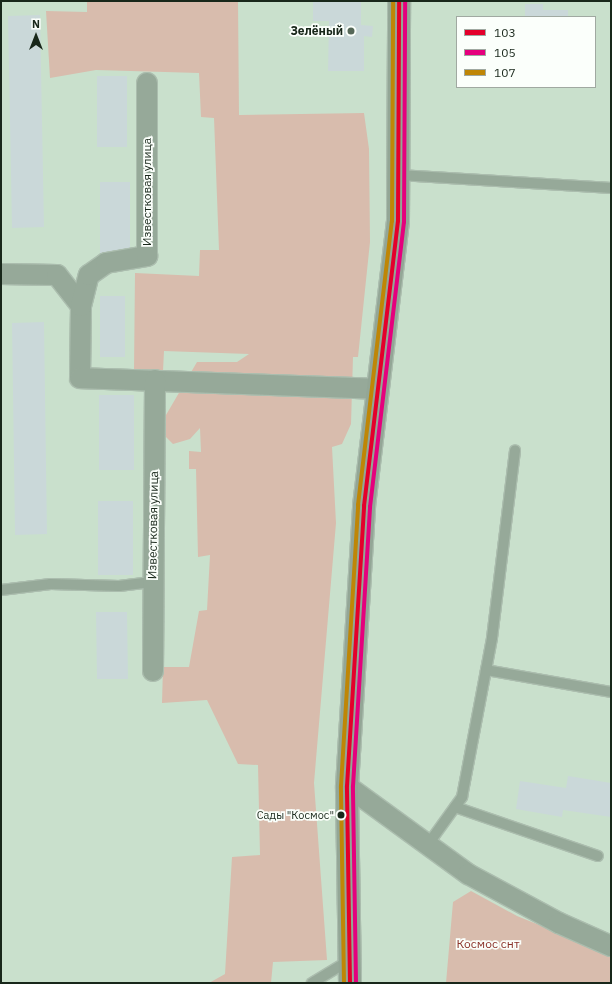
<!DOCTYPE html>
<meta charset="utf-8">
<style>
body{margin:0}
#map{position:relative;width:612px;height:984px;overflow:hidden;background:#c9e0cc;font-family:"IBM Plex Sans",sans-serif}
div>[style]{position:absolute}
[style*='--x']{left:calc(var(--x)*1px);top:calc(var(--y)*1px);width:calc(var(--w)*1px);rotate:calc(var(--a)*1deg)}
.green>*{inset:0;background:#d8bcad}
.building>*{inset:0;background:#cad8d9}
.roads{filter:drop-shadow(1px 0 #abbdae) drop-shadow(-1px 0 #abbdae) drop-shadow(0 1px #abbdae) drop-shadow(0 -1px #abbdae)}
.service>*{height:10px;margin:-5px;padding:0 5px;transform-origin:5px;border-radius:5px;background:#96a999}
.minor>*{height:20px;margin:-10px;padding:0 10px;transform-origin:10px;border-radius:10px;background:#96a999}
.secondary>*{height:22px;margin:-11px;padding:0 11px;transform-origin:11px;border-radius:11px;background:#93a696}
.bus-1>*{height:4px;margin:-2px;padding:0 2px;transform-origin:2px;border-radius:2px;background:#e4002b}
.bus-2>*{height:4px;margin:-2px;padding:0 2px;transform-origin:2px;border-radius:2px;background:#e5007d}
.bus-3>*{height:4px;margin:-2px;padding:0 2px;transform-origin:2px;border-radius:2px;background:#bf8606}
.dots>*{width:11px;height:11px;translate:-50% -50%;box-sizing:border-box;border:2px solid #fbfffb;border-radius:50%}
span{translate:-50% -50%;white-space:nowrap;text-align:center;line-height:1.15;-webkit-text-stroke:3.5px #fbfffb;paint-order:stroke}
.bus-label{font-size:11px;color:#18271a}
.right{translate:-100% -50%;text-align:right}
.poi-label{font-size:12px;color:#18271a;font-weight:700}
.street-label{font-size:12px;color:#18271a}
.park-label{font-size:12px;color:#8a3128}
.frame{position:absolute;inset:0;border:2px solid #18271a;pointer-events:none}
.legend{position:absolute;left:456px;top:16px;width:140px;height:72px;box-sizing:border-box;background:#fbfffb;border:1px solid #a0a9a1;margin:0;padding:5px 7px;list-style:none;font-size:12px;color:#18271a}
.legend li{display:flex;align-items:center;gap:8px;height:20px}
.legend b{width:20px;border:1px solid #a0a9a1}
.north{position:absolute;left:16px;top:16px;width:40px;height:40px;-webkit-text-stroke:3px #fbfffb;paint-order:stroke;rotate:0deg;font-size:11px;font-weight:700;line-height:16px;text-align:center;color:#18271a}
.north::after{content:'';display:block;margin:auto;width:14px;height:18px;background:#18271a;clip-path:polygon(50% 0,100% 100%,50% 72%,0 100%)}
</style>
<div id="map">
<div class="green">
<i style="clip-path:polygon(87px 1px,238px 1px,239px 115px,364px 113px,369px 149px,370px 242px,358px 357px,353px 357px,351px 424px,342px 444px,332px 447px,336px 523px,314px 783px,327px 960px,273px 962px,271px 983px,209px 983px,225px 974px,232px 857px,260px 855px,258px 765px,238px 764px,207px 700px,162px 703px,163px 667px,189px 667px,199px 611px,207px 610px,210px 555px,198px 557px,196px 469px,189px 469px,189px 451px,201px 452px,200px 428px,190px 439px,173px 444px,163px 434px,166px 415px,197px 362px,237px 362px,249px 354px,164px 351px,163px 371px,134px 370px,135px 273px,199px 276px,200px 250px,219px 250px,214px 118px,201px 117px,199px 73px,96px 70px,50px 78px,46px 11px,87px 12px)"></i>
<i style="clip-path:polygon(471px 891px,517px 916px,611px 954px,611px 983px,446px 983px,453px 902px)"></i>
</div>
<div class="building">
<i style="clip-path:polygon(313px 1px,361px 1px,361px 25px,373px 26px,372px 37px,364px 36px,364px 71px,328px 71px,329px 21px,313px 21px)"></i>
<i style="clip-path:polygon(525px 4px,543px 4px,543px 10px,568px 10px,568px 17px,525px 17px)"></i>
<i style="clip-path:polygon(40px 15px,44px 227px,12px 228px,8px 16px)"></i>
<i style="clip-path:polygon(97px 76px,127px 76px,127px 147px,97px 147px)"></i>
<i style="clip-path:polygon(100px 182px,130px 182px,130px 253px,100px 253px)"></i>
<i style="clip-path:polygon(100px 296px,125px 296px,125px 357px,100px 357px)"></i>
<i style="clip-path:polygon(44px 322px,47px 534px,15px 535px,12px 323px)"></i>
<i style="clip-path:polygon(99px 395px,134px 395px,134px 470px,99px 470px)"></i>
<i style="clip-path:polygon(98px 501px,133px 501px,133px 575px,98px 575px)"></i>
<i style="clip-path:polygon(96px 612px,127px 612px,128px 679px,97px 679px)"></i>
<i style="clip-path:polygon(568px 776px,611px 783px,611px 817px,563px 810px,562px 817px,516px 809px,520px 781px,566px 788px)"></i>
</div>
<div class="roads">
<div class="service">
<i style="--x:400;--y:175;--w:211;--a:3.5"></i>
<i style="--x:1;--y:590;--w:50;--a:-6.8"></i>
<i style="--x:51;--y:584;--w:68;--a:1.7"></i>
<i style="--x:119;--y:586;--w:33;--a:-7"></i>
<i style="--x:486;--y:670;--w:127;--a:10"></i>
<i style="--x:455;--y:807;--w:151;--a:18.9"></i>
<i style="--x:429;--y:843;--w:57;--a:-54.3"></i>
<i style="--x:462;--y:797;--w:162;--a:-79.3"></i>
<i style="--x:492;--y:638;--w:189;--a:-83"></i>
<i style="--x:312;--y:983;--w:44;--a:-31.2"></i>
</div>
<div class="minor">
<i style="--x:1;--y:274;--w:56;--a:1"></i>
<i style="--x:57;--y:275;--w:39;--a:52"></i>
<i style="--x:81;--y:306;--w:72;--a:90.8"></i>
<i style="--x:80;--y:378;--w:299;--a:2.1"></i>
<i style="--x:81;--y:306;--w:32;--a:-76"></i>
<i style="--x:89;--y:275;--w:21;--a:-35"></i>
<i style="--x:106;--y:263;--w:42;--a:-9.7"></i>
<i style="--x:147;--y:256;--w:173;--a:-90"></i>
<i style="--x:153;--y:671;--w:291;--a:-89.6"></i>
<i style="--x:347;--y:786;--w:150;--a:36"></i>
<i style="--x:468;--y:874;--w:103;--a:28.3"></i>
<i style="--x:559;--y:923;--w:57;--a:23.9"></i>
</div>
<div class="secondary">
<i style="--x:350;--y:983;--w:197;--a:-90.9"></i>
<i style="--x:347;--y:786;--w:281;--a:-86.5"></i>
<i style="--x:364;--y:506;--w:287;--a:-83.2"></i>
<i style="--x:398;--y:221;--w:220;--a:-89.7"></i>
</div>
</div>
<div class="bus-1">
<i style="--x:350;--y:983;--w:197;--a:-90.9"></i>
<i style="--x:347;--y:786;--w:281;--a:-86.5"></i>
<i style="--x:364;--y:506;--w:287;--a:-83.2"></i>
<i style="--x:398;--y:221;--w:220;--a:-89.7"></i>
</div>
<div class="bus-2">
<i style="--x:356;--y:983;--w:197;--a:-90.9"></i>
<i style="--x:353;--y:786;--w:280;--a:-86.5"></i>
<i style="--x:370;--y:507;--w:287;--a:-83.2"></i>
<i style="--x:404;--y:222;--w:221;--a:-89.7"></i>
</div>
<div class="bus-3">
<i style="--x:344;--y:983;--w:197;--a:-90.9"></i>
<i style="--x:341;--y:786;--w:282;--a:-86.5"></i>
<i style="--x:358;--y:505;--w:286;--a:-83.2"></i>
<i style="--x:392;--y:221;--w:220;--a:-89.7"></i>
</div>
<div class="dots">
<i style="left:351px;top:31px;background:#566858"></i>
<i style="left:341px;top:815px;background:#18271a"></i>
</div>
<div class="bus-label">
<span class="right" style="left:334px;top:815px">Сады "Космос"</span>
</div>
<div class="poi-label">
<span class="right" style="left:343px;top:31px">Зелёный</span>
</div>
<div class="street-label">
<span style="left:147px;top:192px;rotate:-90deg">Известковая улица</span>
<span style="left:153px;top:525px;rotate:-89deg">Известковая улица</span>
</div>
<div class="park-label">
<span style="left:488px;top:944px">Космос снт</span>
</div>
<div class="frame"></div>
<ul class="legend">
<li><b style="height:5px;background:#e4002b"></b>103</li>
<li><b style="height:5px;background:#e5007d"></b>105</li>
<li><b style="height:5px;background:#bf8606"></b>107</li>
</ul>
<div class="north">N</div>
</div>
